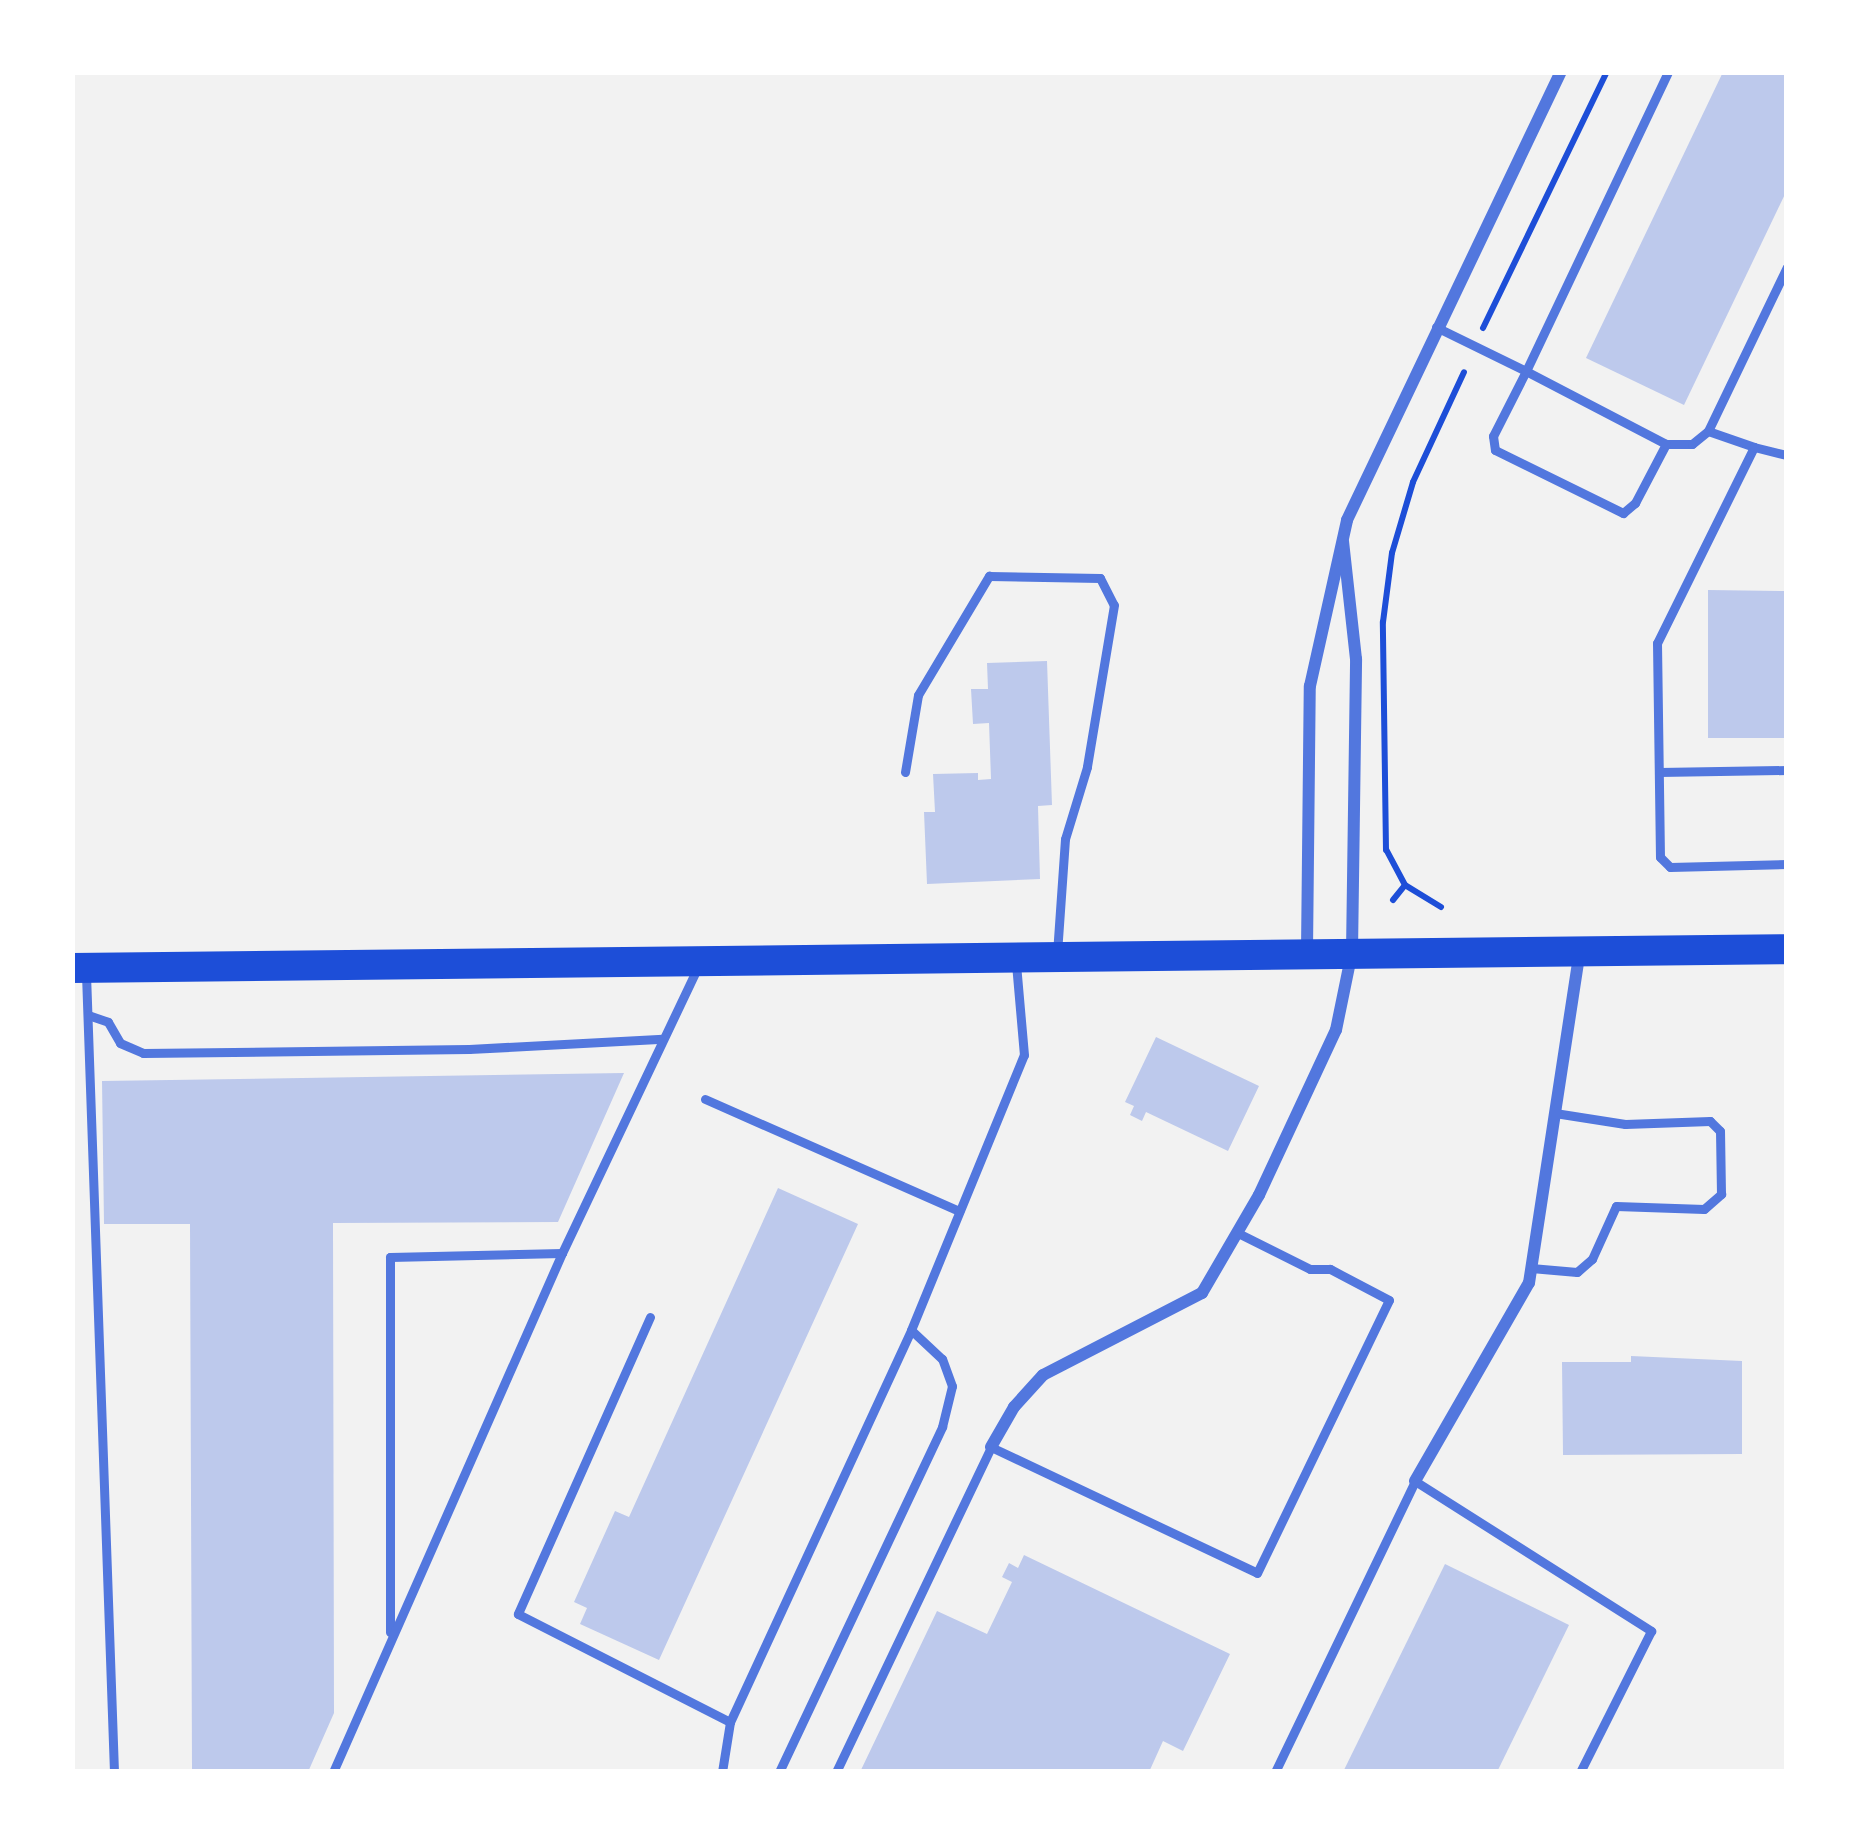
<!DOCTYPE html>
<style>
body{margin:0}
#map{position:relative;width:1859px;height:1844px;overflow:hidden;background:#f2f2f2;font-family:Signika,sans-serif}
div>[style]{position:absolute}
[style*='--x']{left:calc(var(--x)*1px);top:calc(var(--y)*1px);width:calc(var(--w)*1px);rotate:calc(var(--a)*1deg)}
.building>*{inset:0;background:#bdc9ec}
.path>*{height:6px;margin:-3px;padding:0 3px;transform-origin:3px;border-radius:3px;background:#1d4ed8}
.service>*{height:9px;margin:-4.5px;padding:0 4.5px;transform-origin:4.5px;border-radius:4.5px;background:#5277de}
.minor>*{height:12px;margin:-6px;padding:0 6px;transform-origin:6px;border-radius:6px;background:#5277de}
.primary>*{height:30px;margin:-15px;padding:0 15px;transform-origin:15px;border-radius:15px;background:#1d4ed8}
span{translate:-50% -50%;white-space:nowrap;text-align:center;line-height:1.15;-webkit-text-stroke:12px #fff;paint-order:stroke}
.frame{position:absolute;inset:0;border:75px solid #fff;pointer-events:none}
</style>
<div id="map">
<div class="building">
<i style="clip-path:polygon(1723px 72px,1787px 72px,1787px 190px,1684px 405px,1586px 358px)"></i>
<i style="clip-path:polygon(1708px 590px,1787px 591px,1787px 738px,1708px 738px)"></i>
<i style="clip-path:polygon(1047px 661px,1052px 805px,1038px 806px,1040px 879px,927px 884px,924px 812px,935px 812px,933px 774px,978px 773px,978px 780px,991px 779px,989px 723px,973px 724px,971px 689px,988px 689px,987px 663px)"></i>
<i style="clip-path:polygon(1156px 1037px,1259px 1086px,1228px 1151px,1146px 1112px,1142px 1121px,1130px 1115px,1134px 1106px,1125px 1102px)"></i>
<i style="clip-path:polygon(624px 1073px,558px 1222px,333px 1223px,334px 1713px,308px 1772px,192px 1772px,190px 1224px,104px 1224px,102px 1081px)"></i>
<i style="clip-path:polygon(778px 1188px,858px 1224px,659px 1660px,580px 1624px,587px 1608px,574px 1602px,615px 1511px,629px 1517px)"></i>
<i style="clip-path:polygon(1631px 1356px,1742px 1361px,1742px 1454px,1563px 1455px,1562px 1362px,1631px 1362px)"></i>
<i style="clip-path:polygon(1024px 1555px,1230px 1654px,1183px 1751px,1163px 1741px,1149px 1772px,860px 1772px,937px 1611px,987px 1634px,1012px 1582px,1002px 1577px,1009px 1563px,1018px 1568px)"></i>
<i style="clip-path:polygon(1445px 1564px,1569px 1625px,1497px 1772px,1343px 1772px)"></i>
</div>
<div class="path">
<i style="--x:1483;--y:328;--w:284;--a:-64.2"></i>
<i style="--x:1393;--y:900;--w:19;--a:-51"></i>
<i style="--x:1441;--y:907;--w:42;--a:-148.6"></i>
<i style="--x:1405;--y:885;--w:40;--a:-118"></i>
<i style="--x:1386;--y:850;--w:228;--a:-90.8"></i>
<i style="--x:1383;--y:622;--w:70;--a:-82.6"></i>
<i style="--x:1392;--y:553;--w:74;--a:-73.5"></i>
<i style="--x:1413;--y:482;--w:121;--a:-65.1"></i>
</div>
<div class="service">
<i style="--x:1436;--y:327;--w:100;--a:26.1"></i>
<i style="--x:1526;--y:371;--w:73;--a:116.9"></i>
<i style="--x:1493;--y:436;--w:14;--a:82"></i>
<i style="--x:1495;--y:450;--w:143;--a:26.2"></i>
<i style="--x:1623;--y:513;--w:16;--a:-40"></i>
<i style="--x:1635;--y:503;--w:67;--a:-62.3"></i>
<i style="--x:1666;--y:444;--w:26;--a:0"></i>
<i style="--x:1692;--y:444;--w:21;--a:-39"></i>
<i style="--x:1708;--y:431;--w:182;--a:-64.3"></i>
<i style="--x:1708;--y:431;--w:49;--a:19.2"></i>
<i style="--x:1754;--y:447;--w:219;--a:116.3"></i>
<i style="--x:1657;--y:643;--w:214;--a:89.2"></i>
<i style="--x:1660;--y:857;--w:14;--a:45"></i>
<i style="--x:1670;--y:867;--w:117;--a:-1.5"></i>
<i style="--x:1666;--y:444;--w:158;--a:-152.5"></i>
<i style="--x:1526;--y:371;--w:331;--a:-64.6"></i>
<i style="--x:1754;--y:447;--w:34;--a:14"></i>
<i style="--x:905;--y:772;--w:78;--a:-80.4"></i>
<i style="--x:918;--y:695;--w:139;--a:-59.2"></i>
<i style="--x:989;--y:576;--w:111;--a:1"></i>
<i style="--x:1100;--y:578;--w:30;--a:63"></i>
<i style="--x:1114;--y:605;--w:164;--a:99.5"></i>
<i style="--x:1087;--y:767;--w:75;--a:107"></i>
<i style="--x:1065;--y:839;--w:113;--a:94"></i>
<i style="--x:1659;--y:772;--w:128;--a:-0.9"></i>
<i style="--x:86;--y:974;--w:798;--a:87.99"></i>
<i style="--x:88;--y:1015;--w:21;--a:19"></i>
<i style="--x:108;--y:1022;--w:24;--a:60"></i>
<i style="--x:120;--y:1043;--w:25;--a:23"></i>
<i style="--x:143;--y:1053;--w:326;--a:-0.7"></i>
<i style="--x:469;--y:1049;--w:194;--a:-3"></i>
<i style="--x:705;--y:1099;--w:278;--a:23.8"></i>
<i style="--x:1531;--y:1268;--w:46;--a:5"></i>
<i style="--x:1577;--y:1272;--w:20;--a:-41"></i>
<i style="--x:1592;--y:1259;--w:58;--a:-65.6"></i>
<i style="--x:1616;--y:1206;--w:88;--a:2"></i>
<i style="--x:1704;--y:1209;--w:23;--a:-41"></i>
<i style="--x:1721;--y:1194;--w:63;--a:-90.9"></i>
<i style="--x:1720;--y:1131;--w:14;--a:-135"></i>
<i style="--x:1710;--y:1121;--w:85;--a:178"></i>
<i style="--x:1625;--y:1124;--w:71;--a:-171.1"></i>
<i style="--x:650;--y:1317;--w:325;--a:114"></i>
<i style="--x:518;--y:1614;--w:238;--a:27"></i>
<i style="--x:390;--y:1632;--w:375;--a:-90"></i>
<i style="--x:390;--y:1257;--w:172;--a:-1.3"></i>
<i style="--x:333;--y:1772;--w:567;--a:-66.19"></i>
<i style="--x:562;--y:1253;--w:314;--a:-64.6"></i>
<i style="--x:722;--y:1772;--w:51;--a:-80.9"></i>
<i style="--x:730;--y:1722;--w:432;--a:-65.2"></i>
<i style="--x:911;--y:1330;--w:297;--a:-67.7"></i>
<i style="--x:1024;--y:1055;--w:92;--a:-95"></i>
<i style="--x:779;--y:1772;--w:382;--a:-64.7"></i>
<i style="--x:942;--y:1427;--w:42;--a:-76.3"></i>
<i style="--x:952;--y:1386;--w:29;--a:-110"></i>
<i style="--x:942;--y:1359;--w:42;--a:-136.9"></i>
<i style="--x:836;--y:1772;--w:360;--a:-64.5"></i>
<i style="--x:991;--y:1447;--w:294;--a:25.3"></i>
<i style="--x:1257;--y:1573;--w:303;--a:-64.2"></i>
<i style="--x:1389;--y:1300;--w:67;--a:-152.3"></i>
<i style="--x:1330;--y:1269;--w:20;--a:180"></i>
<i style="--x:1310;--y:1269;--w:80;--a:-153.4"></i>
<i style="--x:1275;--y:1772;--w:323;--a:-64.3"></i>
<i style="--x:1415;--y:1481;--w:280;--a:32.4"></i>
<i style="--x:1651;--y:1631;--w:158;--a:116.7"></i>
</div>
<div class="minor">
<i style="--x:1307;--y:951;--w:265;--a:-89.4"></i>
<i style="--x:1310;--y:686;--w:170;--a:-77.4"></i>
<i style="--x:1347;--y:520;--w:496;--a:-64.5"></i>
<i style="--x:991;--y:1447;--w:46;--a:-60.1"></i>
<i style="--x:1014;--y:1407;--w:43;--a:-47.8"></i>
<i style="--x:1043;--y:1375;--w:179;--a:-27.3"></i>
<i style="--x:1202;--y:1293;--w:113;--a:-59.8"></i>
<i style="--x:1259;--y:1195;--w:182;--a:-65"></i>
<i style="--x:1336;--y:1030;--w:80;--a:-78.4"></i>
<i style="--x:1352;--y:952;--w:293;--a:-89.2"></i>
<i style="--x:1356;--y:659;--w:118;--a:-96.3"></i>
<i style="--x:1415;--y:1481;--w:228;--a:-60.1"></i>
<i style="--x:1529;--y:1283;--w:332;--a:-81.3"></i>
</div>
<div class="primary">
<i style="--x:72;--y:968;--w:1715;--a:-0.63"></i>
</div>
<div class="frame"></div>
</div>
